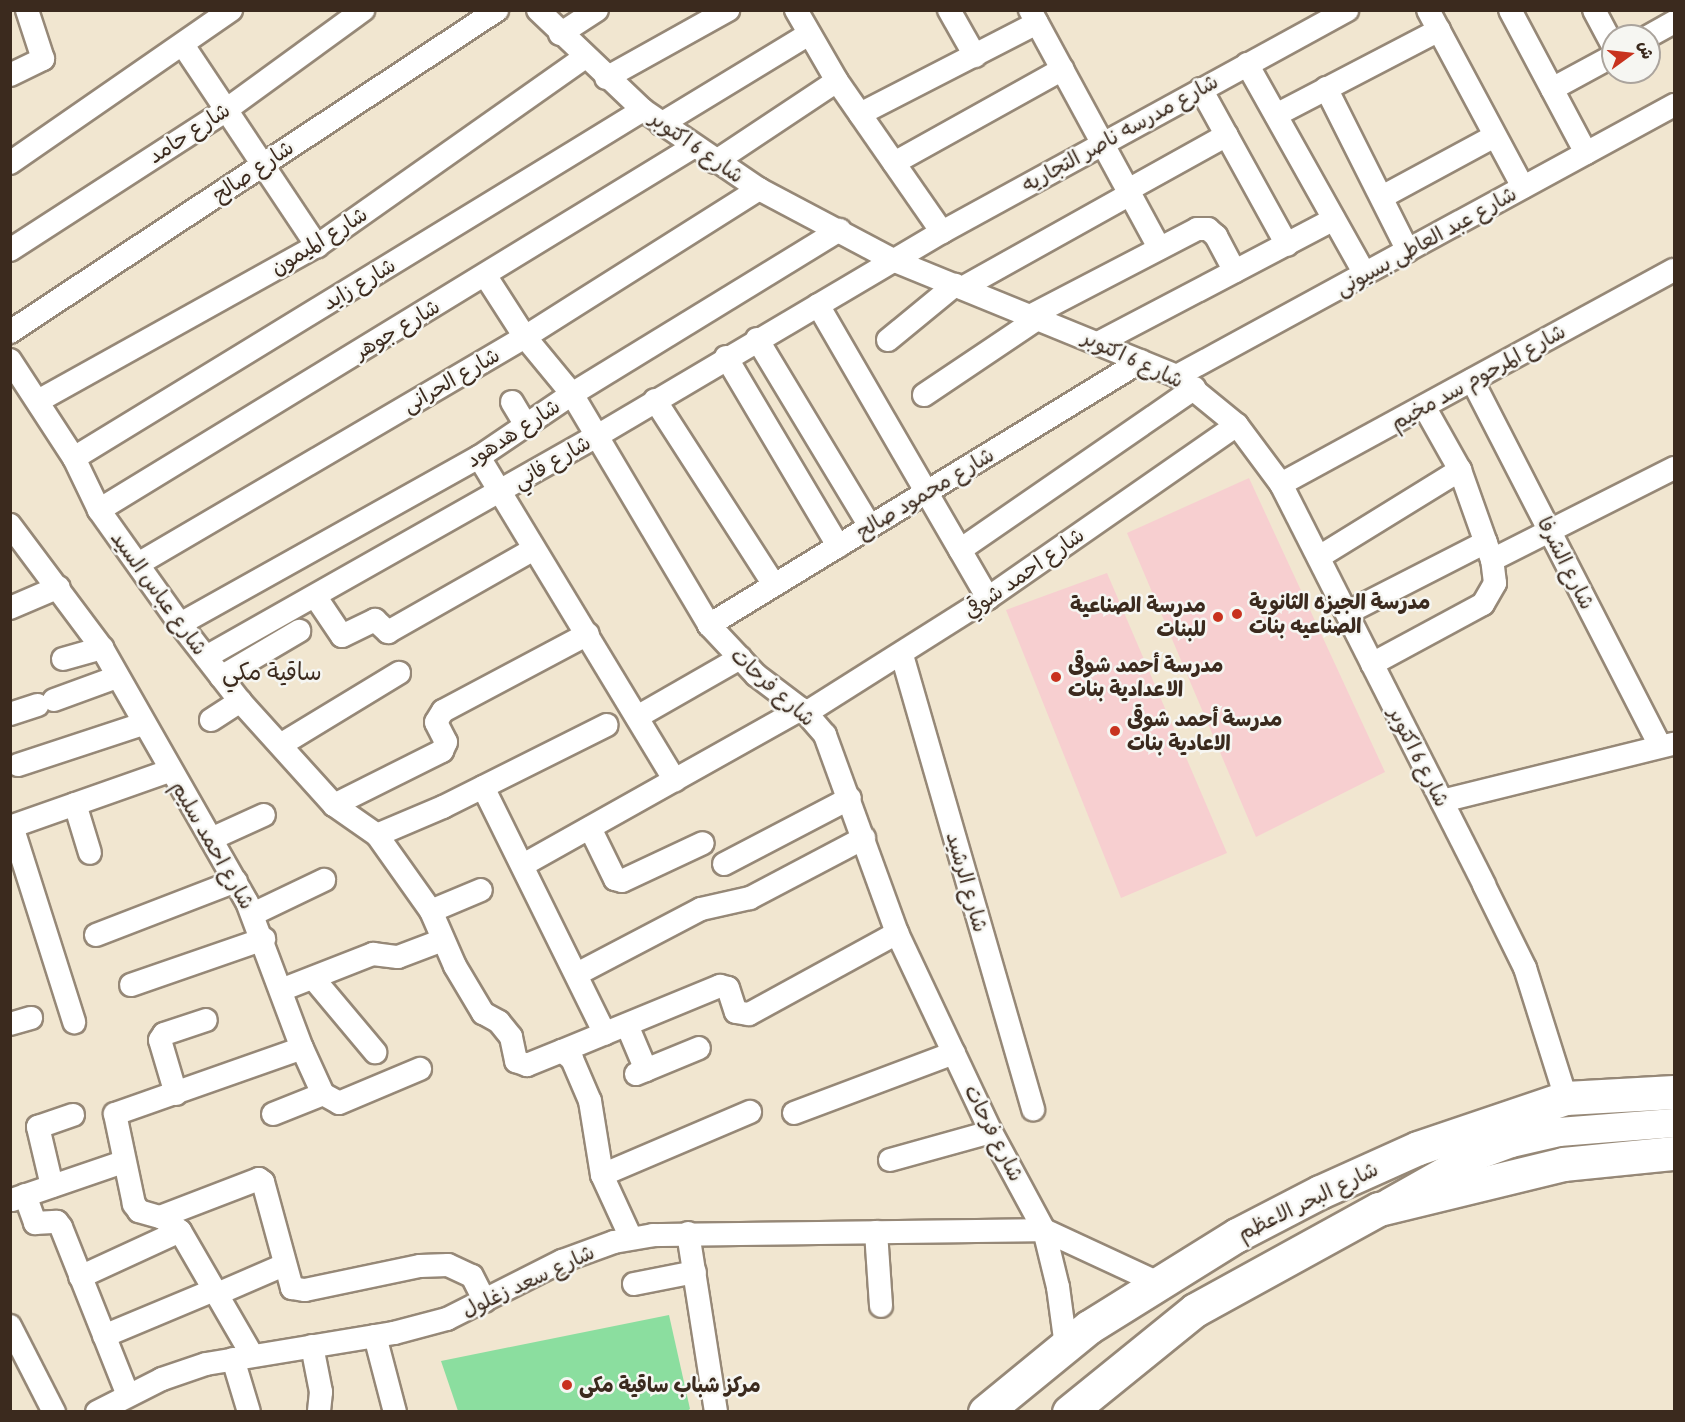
<!DOCTYPE html>
<meta charset="utf-8">
<style>
body{margin:0}
#map{position:relative;width:1685px;height:1422px;overflow:hidden;background:#f1e6d0;font-family:"Patrick Hand","Playpen Sans Arabic",sans-serif}
div>[style]{position:absolute}
[style*='--x']{left:calc(var(--x)*1px);top:calc(var(--y)*1px);width:calc(var(--w)*1px);rotate:calc(var(--a)*1deg)}
.built>*{inset:0;background:#f7cfd0}
.green>*{inset:0;background:#8bde9f}
.roads{filter:drop-shadow(2px 0 #968877) drop-shadow(-2px 0 #968877) drop-shadow(0 2px #968877) drop-shadow(0 -2px #968877)}
.minor>*{height:22px;margin:-11px;padding:0 11px;transform-origin:11px;border-radius:11px;background:#fff}
.tertiary>*{height:28px;margin:-14px;padding:0 14px;transform-origin:14px;border-radius:14px;background:#fff}
.primary>*{height:33px;margin:-16.5px;padding:0 16.5px;transform-origin:16.5px;border-radius:16.5px;background:#fff}
.dots>*{width:16px;height:16px;translate:-50% -50%;box-sizing:border-box;border:3px solid #f6f6f2;border-radius:50%}
span{translate:-50% -50%;white-space:nowrap;text-align:center;line-height:1.15;-webkit-text-stroke:5px #f6f6f2;paint-order:stroke}
.street-label{font-size:21px;color:#3b2a1e}
.poi-label{font-size:21px;color:#3b2a1e;font-weight:700}
.left{translate:0 -50%;text-align:left}
.right{translate:-100% -50%;text-align:right}
.quarter-label{font-size:24px;color:#3b2a1e}
.frame{position:absolute;inset:0;border:12px solid #3b2a1e;pointer-events:none}
.north{position:absolute;left:1601px;top:24px;width:60px;height:60px;box-sizing:border-box;background:#f6f6f2;border:2px solid #aba49d;border-radius:50%;rotate:75deg;font-size:16px;font-weight:700;line-height:24px;text-align:center;color:#3b2a1e}
.north::after{content:'';display:block;margin:auto;width:21px;height:27px;background:#c8321e;clip-path:polygon(50% 0,100% 100%,50% 72%,0 100%)}
</style>
<div id="map">
<div class="built">
<i style="clip-path:polygon(1249px 478px,1385px 772px,1256px 837px,1127px 533px)"></i>
<i style="clip-path:polygon(1107px 573px,1227px 853px,1121px 898px,1006px 610px)"></i>
</div>
<div class="green">
<i style="clip-path:polygon(669px 1315px,690px 1409px,687px 1411px,458px 1411px,441px 1361px)"></i>
</div>
<div class="roads">
<div class="minor">
<i style="--x:538;--y:10;--w:145;--a:43.6"></i>
<i style="--x:643;--y:110;--w:140;--a:34.3"></i>
<i style="--x:759;--y:189;--w:154;--a:27.9"></i>
<i style="--x:895;--y:261;--w:305;--a:22.2"></i>
<i style="--x:1177;--y:376;--w:77;--a:39.2"></i>
<i style="--x:1237;--y:425;--w:74;--a:53.3"></i>
<i style="--x:1281;--y:484;--w:449;--a:63.1"></i>
<i style="--x:1484;--y:885;--w:93;--a:63.7"></i>
<i style="--x:1525;--y:968;--w:136;--a:72.5"></i>
<i style="--x:796;--y:10;--w:82;--a:60"></i>
<i style="--x:837;--y:81;--w:184;--a:55.2"></i>
<i style="--x:949;--y:10;--w:53;--a:60.5"></i>
<i style="--x:1030;--y:10;--w:271;--a:61.5"></i>
<i style="--x:1428;--y:10;--w:201;--a:61.8"></i>
<i style="--x:1510;--y:10;--w:162;--a:62"></i>
<i style="--x:1594;--y:10;--w:40;--a:62"></i>
<i style="--x:560;--y:34;--w:44;--a:-33"></i>
<i style="--x:1649;--y:36;--w:29;--a:-29"></i>
<i style="--x:183;--y:45;--w:242;--a:56.3"></i>
<i style="--x:1247;--y:64;--w:241;--a:60.7"></i>
<i style="--x:10;--y:75;--w:37;--a:-26"></i>
<i style="--x:43;--y:59;--w:52;--a:-108.1"></i>
<i style="--x:606;--y:78;--w:140;--a:-29.1"></i>
<i style="--x:1326;--y:88;--w:182;--a:63.3"></i>
<i style="--x:1201;--y:89;--w:178;--a:61.1"></i>
<i style="--x:1552;--y:89;--w:69;--a:-28.4"></i>
<i style="--x:860;--y:114;--w:199;--a:-27.2"></i>
<i style="--x:1276;--y:115;--w:184;--a:-27.5"></i>
<i style="--x:661;--y:124;--w:173;--a:-31.3"></i>
<i style="--x:715;--y:162;--w:146;--a:-33.6"></i>
<i style="--x:10;--y:163;--w:269;--a:-34.7"></i>
<i style="--x:894;--y:163;--w:193;--a:-29.1"></i>
<i style="--x:1128;--y:190;--w:113;--a:-29.1"></i>
<i style="--x:1382;--y:197;--w:128;--a:-28.4"></i>
<i style="--x:10;--y:250;--w:257;--a:-32.9"></i>
<i style="--x:226;--y:110;--w:170;--a:-36.1"></i>
<i style="--x:485;--y:275;--w:74;--a:57.2"></i>
<i style="--x:525;--y:337;--w:74;--a:50.5"></i>
<i style="--x:572;--y:394;--w:269;--a:59.3"></i>
<i style="--x:709;--y:625;--w:69;--a:46.8"></i>
<i style="--x:756;--y:675;--w:63;--a:37.2"></i>
<i style="--x:806;--y:713;--w:29;--a:49"></i>
<i style="--x:825;--y:735;--w:211;--a:70"></i>
<i style="--x:897;--y:933;--w:220;--a:64.7"></i>
<i style="--x:991;--y:1132;--w:111;--a:61.6"></i>
<i style="--x:1044;--y:1230;--w:59;--a:76.2"></i>
<i style="--x:1058;--y:1287;--w:60;--a:82.3"></i>
<i style="--x:962;--y:288;--w:193;--a:-29.2"></i>
<i style="--x:818;--y:305;--w:339;--a:59.9"></i>
<i style="--x:1030;--y:316;--w:188;--a:-27.5"></i>
<i style="--x:1197;--y:229;--w:11;--a:0"></i>
<i style="--x:1208;--y:229;--w:11;--a:41"></i>
<i style="--x:1216;--y:236;--w:40;--a:62"></i>
<i style="--x:10;--y:332;--w:584;--a:-33.47"></i>
<i style="--x:757;--y:339;--w:218;--a:58.9"></i>
<i style="--x:888;--y:340;--w:87;--a:-39.4"></i>
<i style="--x:1100;--y:342;--w:264;--a:-27.7"></i>
<i style="--x:726;--y:357;--w:220;--a:59.3"></i>
<i style="--x:10;--y:360;--w:117;--a:56.9"></i>
<i style="--x:74;--y:458;--w:58;--a:64.3"></i>
<i style="--x:99;--y:510;--w:140;--a:54.6"></i>
<i style="--x:180;--y:624;--w:98;--a:52.1"></i>
<i style="--x:240;--y:701;--w:140;--a:47.9"></i>
<i style="--x:334;--y:805;--w:52;--a:34.9"></i>
<i style="--x:377;--y:835;--w:93;--a:54.6"></i>
<i style="--x:431;--y:911;--w:60;--a:66.4"></i>
<i style="--x:455;--y:966;--w:55;--a:59.2"></i>
<i style="--x:483;--y:1013;--w:18;--a:29"></i>
<i style="--x:499;--y:1022;--w:19;--a:51"></i>
<i style="--x:511;--y:1037;--w:25;--a:78"></i>
<i style="--x:516;--y:1061;--w:12;--a:20"></i>
<i style="--x:527;--y:1065;--w:38;--a:-22"></i>
<i style="--x:562;--y:1051;--w:13;--a:39"></i>
<i style="--x:572;--y:1059;--w:46;--a:66.8"></i>
<i style="--x:590;--y:1101;--w:75;--a:80.8"></i>
<i style="--x:602;--y:1175;--w:69;--a:65.3"></i>
<i style="--x:1177;--y:376;--w:566;--a:-28.6"></i>
<i style="--x:1472;--y:380;--w:411;--a:62.8"></i>
<i style="--x:924;--y:395;--w:136;--a:-33.9"></i>
<i style="--x:655;--y:400;--w:220;--a:57.2"></i>
<i style="--x:38;--y:401;--w:319;--a:-29.1"></i>
<i style="--x:317;--y:246;--w:327;--a:-35.2"></i>
<i style="--x:512;--y:402;--w:29;--a:59"></i>
<i style="--x:479;--y:457;--w:378;--a:58.8"></i>
<i style="--x:74;--y:458;--w:667;--a:-31.45"></i>
<i style="--x:1281;--y:484;--w:447;--a:-28.6"></i>
<i style="--x:99;--y:510;--w:696;--a:-31.43"></i>
<i style="--x:10;--y:525;--w:154;--a:53.2"></i>
<i style="--x:102;--y:648;--w:292;--a:60.3"></i>
<i style="--x:247;--y:902;--w:156;--a:69.4"></i>
<i style="--x:302;--y:1048;--w:51;--a:65.5"></i>
<i style="--x:323;--y:1094;--w:18;--a:29"></i>
<i style="--x:339;--y:1103;--w:88;--a:-22.8"></i>
<i style="--x:960;--y:550;--w:285;--a:-34.6"></i>
<i style="--x:1319;--y:557;--w:166;--a:-31.7"></i>
<i style="--x:1492;--y:560;--w:204;--a:-26.8"></i>
<i style="--x:138;--y:564;--w:449;--a:-30.4"></i>
<i style="--x:525;--y:337;--w:277;--a:-32.3"></i>
<i style="--x:315;--y:596;--w:48;--a:56"></i>
<i style="--x:342;--y:636;--w:37;--a:-26"></i>
<i style="--x:375;--y:620;--w:18;--a:43"></i>
<i style="--x:388;--y:632;--w:168;--a:-29.6"></i>
<i style="--x:10;--y:608;--w:53;--a:-23.2"></i>
<i style="--x:1347;--y:613;--w:156;--a:-27.1"></i>
<i style="--x:180;--y:624;--w:342;--a:-29.2"></i>
<i style="--x:479;--y:457;--w:112;--a:-34.1"></i>
<i style="--x:572;--y:394;--w:314;--a:-31.5"></i>
<i style="--x:709;--y:625;--w:506;--a:-31.43"></i>
<i style="--x:902;--y:655;--w:473;--a:73.9"></i>
<i style="--x:206;--y:657;--w:449;--a:-29.5"></i>
<i style="--x:597;--y:436;--w:401;--a:-30.6"></i>
<i style="--x:942;--y:232;--w:462;--a:-28.7"></i>
<i style="--x:63;--y:659;--w:41;--a:-15.8"></i>
<i style="--x:1372;--y:664;--w:126;--a:-28.4"></i>
<i style="--x:1483;--y:604;--w:24;--a:-60"></i>
<i style="--x:1495;--y:583;--w:23;--a:-97"></i>
<i style="--x:1492;--y:560;--w:96;--a:-109.6"></i>
<i style="--x:1460;--y:470;--w:73;--a:-119.4"></i>
<i style="--x:221;--y:677;--w:91;--a:-30.5"></i>
<i style="--x:54;--y:700;--w:67;--a:-20.1"></i>
<i style="--x:806;--y:713;--w:215;--a:-32.3"></i>
<i style="--x:988;--y:598;--w:303;--a:-34.8"></i>
<i style="--x:10;--y:714;--w:29;--a:-18"></i>
<i style="--x:637;--y:717;--w:119;--a:-29.8"></i>
<i style="--x:211;--y:720;--w:35;--a:-33"></i>
<i style="--x:282;--y:744;--w:137;--a:-31.3"></i>
<i style="--x:18;--y:765;--w:132;--a:-18.2"></i>
<i style="--x:483;--y:787;--w:275;--a:63.7"></i>
<i style="--x:1442;--y:801;--w:238;--a:-13.9"></i>
<i style="--x:75;--y:804;--w:51;--a:73"></i>
<i style="--x:334;--y:805;--w:121;--a:-26.6"></i>
<i style="--x:442;--y:751;--w:10;--a:-66"></i>
<i style="--x:446;--y:742;--w:22;--a:-117"></i>
<i style="--x:436;--y:722;--w:13;--a:-58"></i>
<i style="--x:443;--y:711;--w:164;--a:-28"></i>
<i style="--x:12;--y:826;--w:206;--a:72.4"></i>
<i style="--x:10;--y:827;--w:169;--a:-19.4"></i>
<i style="--x:590;--y:828;--w:57;--a:63.9"></i>
<i style="--x:615;--y:879;--w:7;--a:16"></i>
<i style="--x:622;--y:881;--w:89;--a:-25.1"></i>
<i style="--x:377;--y:835;--w:72;--a:-23"></i>
<i style="--x:443;--y:807;--w:183;--a:-26.6"></i>
<i style="--x:211;--y:839;--w:58;--a:-24.4"></i>
<i style="--x:724;--y:864;--w:142;--a:-27.6"></i>
<i style="--x:523;--y:865;--w:319;--a:-29.3"></i>
<i style="--x:431;--y:911;--w:54;--a:-22.8"></i>
<i style="--x:253;--y:914;--w:79;--a:-25.6"></i>
<i style="--x:96;--y:935;--w:150;--a:-21.1"></i>
<i style="--x:577;--y:974;--w:140;--a:-27.7"></i>
<i style="--x:701;--y:909;--w:50;--a:-12.7"></i>
<i style="--x:750;--y:898;--w:129;--a:-27.8"></i>
<i style="--x:313;--y:978;--w:97;--a:50"></i>
<i style="--x:131;--y:985;--w:141;--a:-19.1"></i>
<i style="--x:281;--y:990;--w:99;--a:-21.4"></i>
<i style="--x:373;--y:954;--w:25;--a:7"></i>
<i style="--x:398;--y:957;--w:48;--a:-20.7"></i>
<i style="--x:10;--y:1024;--w:22;--a:-16"></i>
<i style="--x:627;--y:1025;--w:49;--a:67.1"></i>
<i style="--x:562;--y:1051;--w:171;--a:-22.4"></i>
<i style="--x:720;--y:986;--w:8;--a:14"></i>
<i style="--x:728;--y:988;--w:25;--a:72"></i>
<i style="--x:736;--y:1012;--w:13;--a:9"></i>
<i style="--x:749;--y:1014;--w:169;--a:-28.7"></i>
<i style="--x:636;--y:1074;--w:68;--a:-22.4"></i>
<i style="--x:176;--y:1094;--w:56;--a:-106.5"></i>
<i style="--x:160;--y:1040;--w:7;--a:-56"></i>
<i style="--x:164;--y:1034;--w:44;--a:-18.4"></i>
<i style="--x:794;--y:1113;--w:171;--a:-20.6"></i>
<i style="--x:273;--y:1114;--w:54;--a:-21.8"></i>
<i style="--x:890;--y:1160;--w:105;--a:-15.5"></i>
<i style="--x:602;--y:1175;--w:161;--a:-23.1"></i>
<i style="--x:52;--y:1186;--w:61;--a:-103.3"></i>
<i style="--x:38;--y:1127;--w:37;--a:-19"></i>
<i style="--x:25;--y:1195;--w:30;--a:70"></i>
<i style="--x:35;--y:1223;--w:22;--a:-3"></i>
<i style="--x:57;--y:1222;--w:6;--a:51"></i>
<i style="--x:61;--y:1227;--w:181;--a:68.3"></i>
<i style="--x:12;--y:1200;--w:117;--a:-18.9"></i>
<i style="--x:160;--y:1217;--w:106;--a:-21"></i>
<i style="--x:259;--y:1179;--w:5;--a:37"></i>
<i style="--x:263;--y:1182;--w:110;--a:74.7"></i>
<i style="--x:292;--y:1288;--w:13;--a:9"></i>
<i style="--x:305;--y:1290;--w:117;--a:-11.8"></i>
<i style="--x:420;--y:1266;--w:28;--a:-2"></i>
<i style="--x:448;--y:1265;--w:26;--a:25"></i>
<i style="--x:472;--y:1276;--w:28;--a:63"></i>
<i style="--x:876;--y:1232;--w:74;--a:86.1"></i>
<i style="--x:688;--y:1233;--w:181;--a:81.1"></i>
<i style="--x:80;--y:1277;--w:110;--a:-24.7"></i>
<i style="--x:634;--y:1284;--w:62;--a:-11.1"></i>
<i style="--x:217;--y:1294;--w:73;--a:-23.4"></i>
<i style="--x:10;--y:1326;--w:97;--a:62.9"></i>
<i style="--x:104;--y:1336;--w:119;--a:-22.7"></i>
<i style="--x:375;--y:1336;--w:79;--a:75.3"></i>
<i style="--x:312;--y:1346;--w:47;--a:78.9"></i>
<i style="--x:321;--y:1392;--w:20;--a:96"></i>
<i style="--x:252;--y:1355;--w:143;--a:-120.1"></i>
<i style="--x:180;--y:1231;--w:21;--a:-143"></i>
<i style="--x:163;--y:1218;--w:25;--a:-164"></i>
<i style="--x:139;--y:1211;--w:9;--a:-126"></i>
<i style="--x:134;--y:1204;--w:92;--a:-101.9"></i>
<i style="--x:115;--y:1114;--w:198;--a:-19.4"></i>
<i style="--x:233;--y:1359;--w:55;--a:73.2"></i>
<i style="--x:97;--y:1412;--w:73;--a:-26.9"></i>
<i style="--x:162;--y:1379;--w:46;--a:-18.8"></i>
<i style="--x:206;--y:1364;--w:191;--a:-9.4"></i>
<i style="--x:394;--y:1333;--w:55;--a:-14.8"></i>
<i style="--x:447;--y:1319;--w:129;--a:-26.8"></i>
<i style="--x:562;--y:1261;--w:55;--a:-20.1"></i>
<i style="--x:614;--y:1242;--w:40;--a:-10"></i>
<i style="--x:653;--y:1235;--w:391;--a:-0.7"></i>
<i style="--x:1044;--y:1230;--w:126;--a:24.9"></i>
</div>
<div class="tertiary">
<i style="--x:1389;--y:1203;--w:87;--a:-29.5"></i>
<i style="--x:1465;--y:1160;--w:49;--a:-20.3"></i>
<i style="--x:1511;--y:1143;--w:49;--a:-12.9"></i>
<i style="--x:1559;--y:1132;--w:115;--a:-4.5"></i>
</div>
<div class="primary">
<i style="--x:985;--y:1412;--w:134;--a:-39.3"></i>
<i style="--x:1089;--y:1327;--w:174;--a:-31.9"></i>
<i style="--x:1237;--y:1235;--w:93;--a:-27.4"></i>
<i style="--x:1320;--y:1192;--w:107;--a:-24.2"></i>
<i style="--x:1418;--y:1148;--w:156;--a:-18.7"></i>
<i style="--x:1566;--y:1098;--w:108;--a:-3.2"></i>
<i style="--x:1069;--y:1412;--w:162;--a:-39"></i>
<i style="--x:1195;--y:1310;--w:210;--a:-28.8"></i>
<i style="--x:1379;--y:1209;--w:189;--a:-13.7"></i>
<i style="--x:1563;--y:1164;--w:112;--a:-5.7"></i>
</div>
</div>
<div class="dots">
<i style="left:1237px;top:614px;background:#c8321e"></i>
<i style="left:1218px;top:617px;background:#c8321e"></i>
<i style="left:1056px;top:677px;background:#c8321e"></i>
<i style="left:1115px;top:731px;background:#c8321e"></i>
<i style="left:567px;top:1385px;background:#c8321e"></i>
</div>
<div class="street-label">
<span style="left:189px;top:133px;rotate:-33deg">شارع حامد</span>
<span style="left:1120px;top:133px;rotate:-29deg">شارع مدرسه ناصر التجاريه</span>
<span style="left:697px;top:147px;rotate:35deg">شارع 6 اكتوبر</span>
<span style="left:253px;top:171px;rotate:-34deg">شارع صالح</span>
<span style="left:319px;top:241px;rotate:-32deg">شارع الميمون</span>
<span style="left:1426px;top:241px;rotate:-29deg">شارع عبد العاطى بسيونى</span>
<span style="left:359px;top:284px;rotate:-31deg">شارع زايد</span>
<span style="left:397px;top:329px;rotate:-31deg">شارع جوهر</span>
<span style="left:1133px;top:359px;rotate:25deg">شارع 6 اكتوبر</span>
<span style="left:1478px;top:377px;rotate:-29deg">شارع المرحوم سد مخيم</span>
<span style="left:451px;top:380px;rotate:-30deg">شارع الحرانى</span>
<span style="left:513px;top:433px;rotate:-33deg">شارع هدهود</span>
<span style="left:552px;top:462px;rotate:-30deg">شارع فاني</span>
<span style="left:925px;top:493px;rotate:-31deg">شارع محمود صالح</span>
<span style="left:1566px;top:563px;rotate:63deg">شارع الشرفا</span>
<span style="left:1024px;top:573px;rotate:-35deg">شارع احمد شوقي</span>
<span style="left:159px;top:593px;rotate:54deg">شارع عباس السيد</span>
<span style="left:773px;top:687px;rotate:42deg">شارع فرحات</span>
<span style="left:1419px;top:757px;rotate:63deg">شارع 6 اكتوبر</span>
<span style="left:213px;top:845px;rotate:60deg">شارع احمد سليم</span>
<span style="left:967px;top:882px;rotate:74deg">شارع الرشيد</span>
<span style="left:994px;top:1133px;rotate:63deg">شارع فرحات</span>
<span style="left:1308px;top:1201px;rotate:-26deg">شارع البحر الاعظم</span>
<span style="left:528px;top:1281px;rotate:-25deg">شارع سعد زغلول</span>
</div>
<div class="poi-label">
<span class="left" style="left:1249px;top:614px">مدرسة الجيزه الثانوية<br>الصناعيه بنات</span>
<span class="right" style="left:1206px;top:617px">مدرسة الصناعية<br>للبنات</span>
<span class="left" style="left:1068px;top:677px">مدرسة أحمد شوقى<br>الاعدادية بنات</span>
<span class="left" style="left:1127px;top:731px">مدرسة أحمد شوقى<br>الاعادية بنات</span>
<span class="left" style="left:579px;top:1385px">مركز شباب ساقية مكى</span>
</div>
<div class="quarter-label">
<span style="left:272px;top:672px">ساقية مكي</span>
</div>
<div class="frame"></div>
<div class="north">ش</div>
</div>
